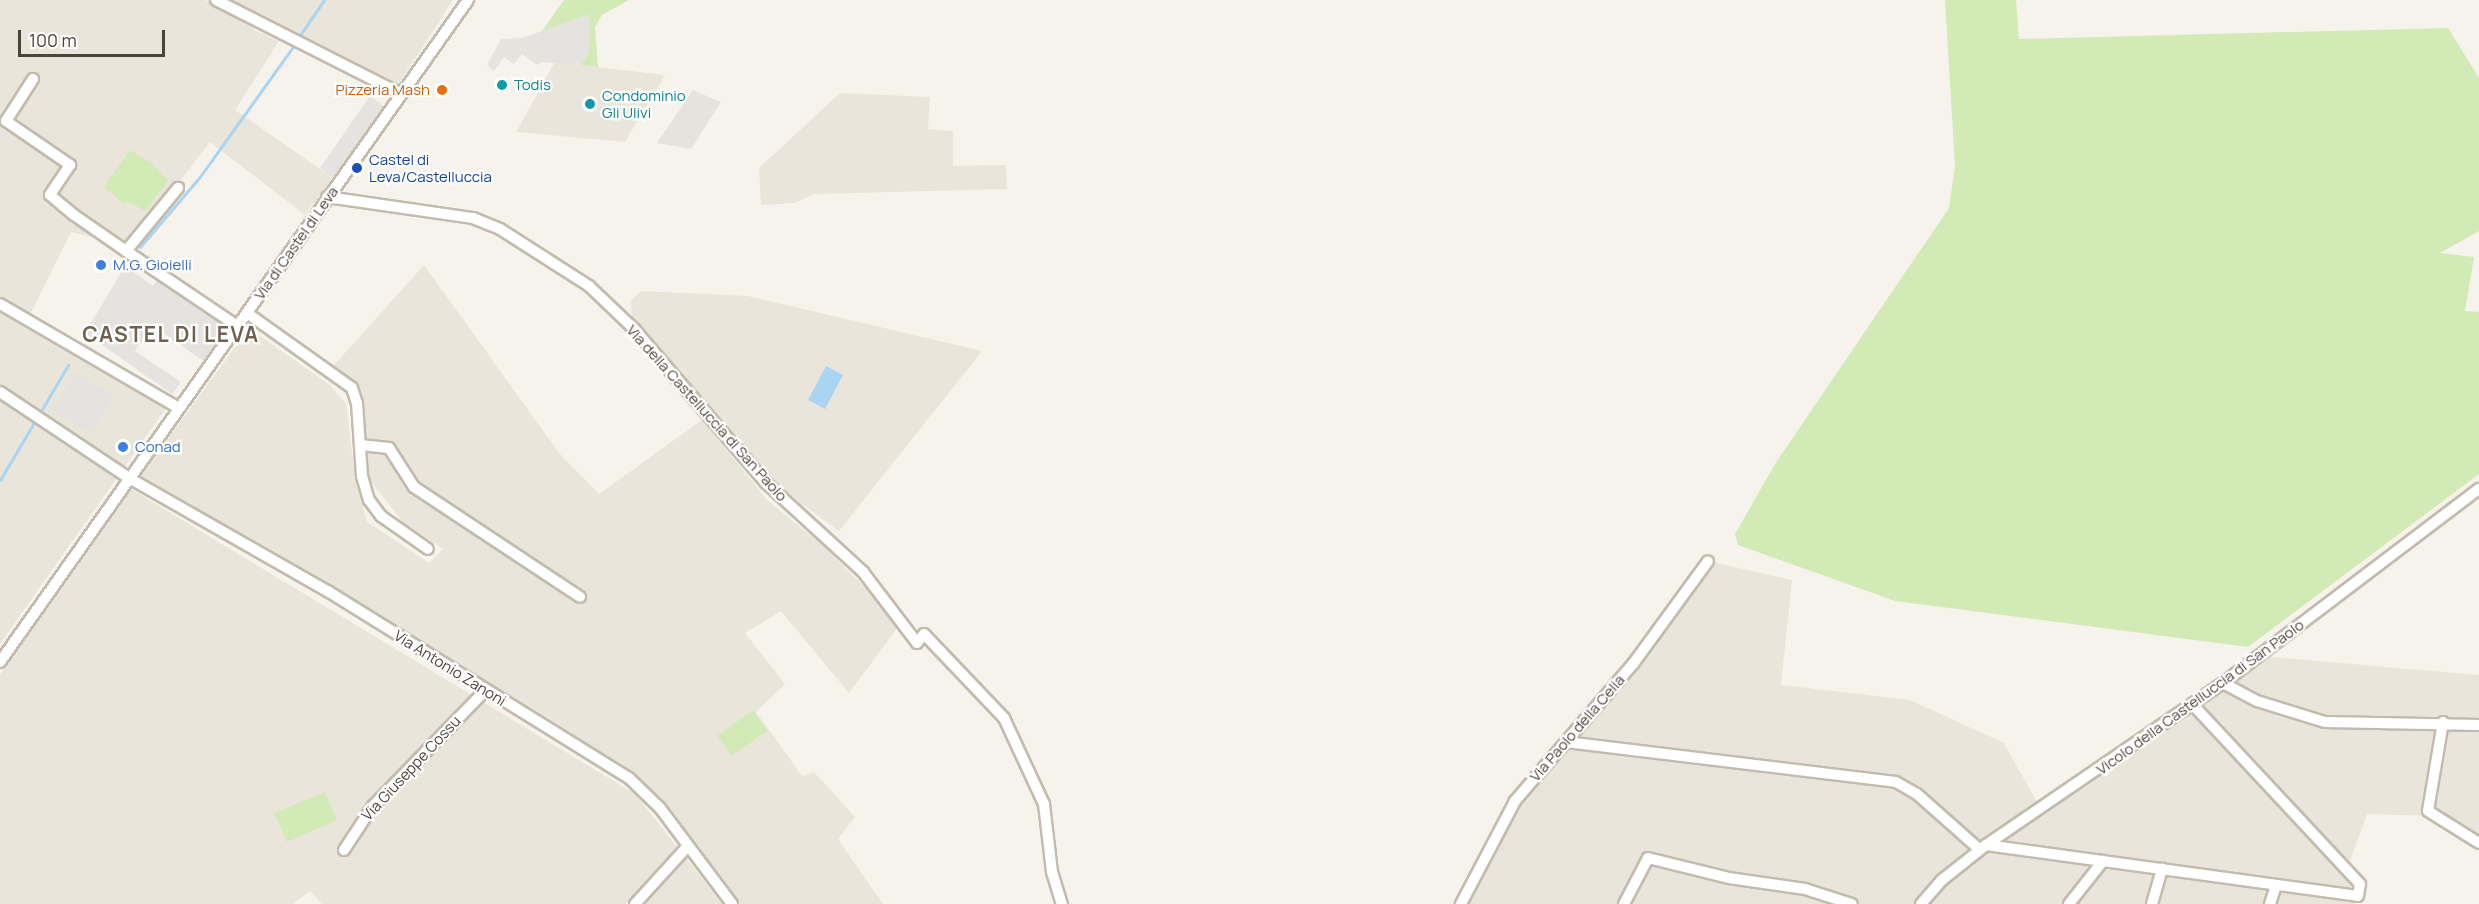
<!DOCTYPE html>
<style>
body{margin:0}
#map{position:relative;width:2479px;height:904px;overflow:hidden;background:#f6f3ec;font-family:Manrope,sans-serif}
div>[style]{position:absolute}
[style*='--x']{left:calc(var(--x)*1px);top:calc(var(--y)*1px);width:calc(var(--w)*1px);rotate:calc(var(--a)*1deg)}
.residential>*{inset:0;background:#eae5da}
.industrial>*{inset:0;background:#e6e2dd}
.green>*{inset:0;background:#d2eab5}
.parking>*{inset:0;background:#e5e3e0}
.water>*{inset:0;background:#a9d4f2}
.stream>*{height:3px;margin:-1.5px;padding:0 1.5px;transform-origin:1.5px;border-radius:1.5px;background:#a9d4f2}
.roads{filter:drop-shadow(2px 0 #c2bbae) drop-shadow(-2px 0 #c2bbae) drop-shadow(0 2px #c2bbae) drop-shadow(0 -2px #c2bbae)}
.minor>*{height:10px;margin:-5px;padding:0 5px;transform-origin:5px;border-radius:5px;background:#fff}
.dots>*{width:16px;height:16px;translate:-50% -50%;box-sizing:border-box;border:3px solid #fff;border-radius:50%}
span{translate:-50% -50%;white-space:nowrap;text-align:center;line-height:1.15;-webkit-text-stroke:4.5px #fff;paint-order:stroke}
.culture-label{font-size:15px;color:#0d838f}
.left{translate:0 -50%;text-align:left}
.food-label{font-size:15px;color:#c56008}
.right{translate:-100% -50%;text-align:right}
.transit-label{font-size:15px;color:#164399}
.street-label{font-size:15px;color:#4b4439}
.shop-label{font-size:15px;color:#366cbe}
.district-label{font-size:21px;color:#6e6250;font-weight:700;letter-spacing:1.5px}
.scale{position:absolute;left:18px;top:30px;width:147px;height:27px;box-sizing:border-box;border:3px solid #4b4439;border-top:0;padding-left:8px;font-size:18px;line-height:21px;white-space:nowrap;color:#4b4439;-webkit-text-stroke:4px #fff;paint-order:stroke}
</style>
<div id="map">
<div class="residential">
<i style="clip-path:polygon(0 0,205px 0,248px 23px,254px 30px,279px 41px,235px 110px,333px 178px,305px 215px,210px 142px,130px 246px,71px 232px,24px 327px,166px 408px,0 644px)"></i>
<i style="clip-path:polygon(230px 0,453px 0,398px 85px)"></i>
<i style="clip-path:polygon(555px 62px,665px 75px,625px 142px,516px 132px)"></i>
<i style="clip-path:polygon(840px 93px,930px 97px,928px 129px,953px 131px,953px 166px,1006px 165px,1007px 189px,814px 194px,795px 203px,761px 205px,759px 168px)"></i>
<i style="clip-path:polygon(424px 265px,559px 453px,599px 494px,702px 420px,768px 501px,820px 543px,901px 623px,849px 693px,781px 611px,745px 633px,785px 684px,756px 712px,802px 776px,814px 772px,855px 817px,838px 839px,883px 904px,737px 904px,638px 778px,331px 585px,140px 477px,249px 328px,331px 386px,346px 404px,355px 478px,367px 522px,429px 563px,443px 549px,403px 522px,368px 478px,360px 387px,334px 365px)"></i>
<i style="clip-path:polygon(641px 291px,748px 296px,982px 351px,839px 531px,772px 482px,632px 320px,631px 300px)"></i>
<i style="clip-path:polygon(131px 489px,635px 794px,677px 847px,673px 854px,626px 904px,322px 904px,310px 891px,293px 904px,0 904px,0 675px)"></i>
<i style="clip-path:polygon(1708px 561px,1792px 580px,1781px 685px,1910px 700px,2004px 743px,2041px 809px,2260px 656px,2479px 675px,2479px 844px,2431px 816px,2367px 814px,2347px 869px,2354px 904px,1460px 904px,1501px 826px)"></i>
<i style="clip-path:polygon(686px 858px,722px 904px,643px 904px)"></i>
</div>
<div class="industrial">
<i style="clip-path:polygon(693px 90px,721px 102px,691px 149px,657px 143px)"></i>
</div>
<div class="green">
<i style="clip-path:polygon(564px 0,629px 0,602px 15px,595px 27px,598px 67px,580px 65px,589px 52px,542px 31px)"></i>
<i style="clip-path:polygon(1945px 0,2016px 0,2019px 39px,2448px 28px,2479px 78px,2479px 231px,2440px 253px,2474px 257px,2465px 311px,2479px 312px,2479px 474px,2248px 647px,1895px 601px,1738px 545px,1735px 534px,1775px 464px,1949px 208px,1955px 166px)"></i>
<i style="clip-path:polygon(130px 150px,151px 163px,168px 181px,145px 211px,129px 202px,123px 203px,104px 187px)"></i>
<i style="clip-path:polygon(753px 710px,767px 731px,731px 756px,717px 736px)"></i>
<i style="clip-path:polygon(325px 792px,337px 820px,287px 842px,274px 813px)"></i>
</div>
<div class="parking">
<i style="clip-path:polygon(590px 14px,589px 52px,580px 65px,542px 62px,537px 65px,522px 54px,514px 64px,504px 57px,494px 71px,487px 65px,501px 39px,522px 38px)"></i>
<i style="clip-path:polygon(370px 96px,384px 106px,333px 178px,320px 168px)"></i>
<i style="clip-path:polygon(125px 266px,153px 286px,158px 278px,229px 326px,205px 362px,152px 325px,135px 351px,181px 382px,172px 394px,85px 333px)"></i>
<i style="clip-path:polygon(76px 372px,114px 396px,91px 434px,52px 410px)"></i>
</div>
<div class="water">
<i style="clip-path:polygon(826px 366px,843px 375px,825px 409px,808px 400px)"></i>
</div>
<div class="stream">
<i style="--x:298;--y:38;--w:46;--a:-55.6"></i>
<i style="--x:140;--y:247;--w:91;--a:-49.5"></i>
<i style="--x:199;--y:178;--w:165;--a:-54.4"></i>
<i style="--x:0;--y:480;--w:134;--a:-59.4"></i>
</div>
<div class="roads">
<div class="minor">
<i style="--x:216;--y:0;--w:208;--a:26.9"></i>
<i style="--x:33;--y:79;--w:50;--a:122.7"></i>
<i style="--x:6;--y:121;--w:78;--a:34.5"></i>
<i style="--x:70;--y:165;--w:36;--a:124"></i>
<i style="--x:50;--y:195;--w:31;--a:40"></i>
<i style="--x:74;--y:215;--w:63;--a:34.7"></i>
<i style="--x:126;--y:251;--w:82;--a:-50.5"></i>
<i style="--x:327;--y:197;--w:148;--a:8.2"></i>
<i style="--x:473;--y:218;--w:29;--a:22"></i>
<i style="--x:500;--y:229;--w:106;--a:32.6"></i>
<i style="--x:589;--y:286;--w:64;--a:43.7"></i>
<i style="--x:635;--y:330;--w:201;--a:49.4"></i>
<i style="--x:766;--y:483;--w:132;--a:42.5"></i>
<i style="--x:863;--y:572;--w:89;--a:52.7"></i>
<i style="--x:917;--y:643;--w:11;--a:-52"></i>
<i style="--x:924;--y:634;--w:116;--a:46.4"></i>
<i style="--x:1004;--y:718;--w:95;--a:65.1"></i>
<i style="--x:1044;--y:804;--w:68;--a:83.3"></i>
<i style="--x:1052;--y:872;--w:34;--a:73"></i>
<i style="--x:126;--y:251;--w:134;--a:34"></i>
<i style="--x:0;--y:304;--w:207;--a:30.2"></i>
<i style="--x:247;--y:313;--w:129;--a:35.5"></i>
<i style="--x:352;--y:388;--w:16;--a:72"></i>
<i style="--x:357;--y:403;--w:73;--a:86.1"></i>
<i style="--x:362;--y:476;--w:25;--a:74"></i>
<i style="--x:369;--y:500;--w:20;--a:53"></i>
<i style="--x:381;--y:516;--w:57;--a:35.1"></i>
<i style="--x:0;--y:392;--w:155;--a:33.7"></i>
<i style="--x:129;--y:478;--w:230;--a:29.7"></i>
<i style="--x:329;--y:592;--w:353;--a:31.8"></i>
<i style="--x:629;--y:778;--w:43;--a:44.1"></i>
<i style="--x:660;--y:808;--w:120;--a:53.1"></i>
<i style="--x:360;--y:445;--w:29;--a:6"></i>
<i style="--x:389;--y:448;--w:46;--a:57.3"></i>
<i style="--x:414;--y:487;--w:199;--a:33.5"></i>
<i style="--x:0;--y:662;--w:811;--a:-54.74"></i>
<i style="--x:2223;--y:683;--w:38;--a:28"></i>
<i style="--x:2257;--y:701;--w:71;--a:17.2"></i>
<i style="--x:2325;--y:722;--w:154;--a:1.1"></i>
<i style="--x:2443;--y:722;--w:90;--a:99.6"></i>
<i style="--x:2428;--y:811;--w:60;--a:32.1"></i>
<i style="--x:1566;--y:742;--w:332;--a:6.9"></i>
<i style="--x:1896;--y:782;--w:24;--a:30"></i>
<i style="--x:1917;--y:794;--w:84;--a:41.6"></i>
<i style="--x:1986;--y:845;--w:375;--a:7.8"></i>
<i style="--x:2358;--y:896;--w:12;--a:-81"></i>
<i style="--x:2360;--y:884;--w:245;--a:-133"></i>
<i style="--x:344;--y:850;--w:53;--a:-56.6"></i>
<i style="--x:373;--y:806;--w:161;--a:-45.8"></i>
<i style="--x:635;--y:904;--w:77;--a:-47.6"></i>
<i style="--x:1461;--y:904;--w:116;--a:-62.3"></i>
<i style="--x:1515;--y:801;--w:181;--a:-49.3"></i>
<i style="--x:1633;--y:664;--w:127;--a:-53.9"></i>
<i style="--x:1624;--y:904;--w:52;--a:-62.4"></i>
<i style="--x:1648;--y:858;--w:83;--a:13.9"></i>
<i style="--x:1729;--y:878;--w:77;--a:8.2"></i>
<i style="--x:1805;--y:889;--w:49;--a:17.7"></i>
<i style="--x:1921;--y:904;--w:32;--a:-49"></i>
<i style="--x:1942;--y:880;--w:56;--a:-38.5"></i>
<i style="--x:1986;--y:845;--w:287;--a:-34.4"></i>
<i style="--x:2223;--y:683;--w:321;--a:-37.2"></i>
<i style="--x:2069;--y:904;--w:55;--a:-51.7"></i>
<i style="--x:2152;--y:904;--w:37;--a:-74"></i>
<i style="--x:2270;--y:904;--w:20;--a:-72"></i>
</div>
</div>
<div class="dots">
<i style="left:502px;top:85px;background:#0f9aa8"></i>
<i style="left:442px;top:90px;background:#e8710a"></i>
<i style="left:590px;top:104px;background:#0f9aa8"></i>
<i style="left:357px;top:168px;background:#1a4fb4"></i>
<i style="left:101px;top:265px;background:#3f7fe0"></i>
<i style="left:123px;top:447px;background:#3f7fe0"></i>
</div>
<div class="culture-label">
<span class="left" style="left:514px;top:85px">Todis</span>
<span class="left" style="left:602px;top:104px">Condominio<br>Gli Ulivi</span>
</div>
<div class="food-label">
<span class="right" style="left:430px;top:90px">Pizzeria Mash</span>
</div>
<div class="transit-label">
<span class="left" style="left:369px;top:168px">Castel di<br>Leva/Castelluccia</span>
</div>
<div class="street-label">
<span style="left:296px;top:243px;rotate:-55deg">Via di Castel di Leva</span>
<span style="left:707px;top:413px;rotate:48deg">Via della Castelluccia di San Paolo</span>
<span style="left:450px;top:668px;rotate:32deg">Via Antonio Zanoni</span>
<span style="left:2200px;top:697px;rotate:-36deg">Vicolo della Castelluccia di San Paolo</span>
<span style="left:1577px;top:728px;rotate:-49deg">Via Paolo della Celia</span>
<span style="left:411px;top:768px;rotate:-47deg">Via Giuseppe Cossu</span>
</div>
<div class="shop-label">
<span class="left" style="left:113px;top:265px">M.G. Gioielli</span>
<span class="left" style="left:135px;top:447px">Conad</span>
</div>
<div class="district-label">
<span style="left:171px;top:334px">CASTEL DI LEVA</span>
</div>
<div class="scale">100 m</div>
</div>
